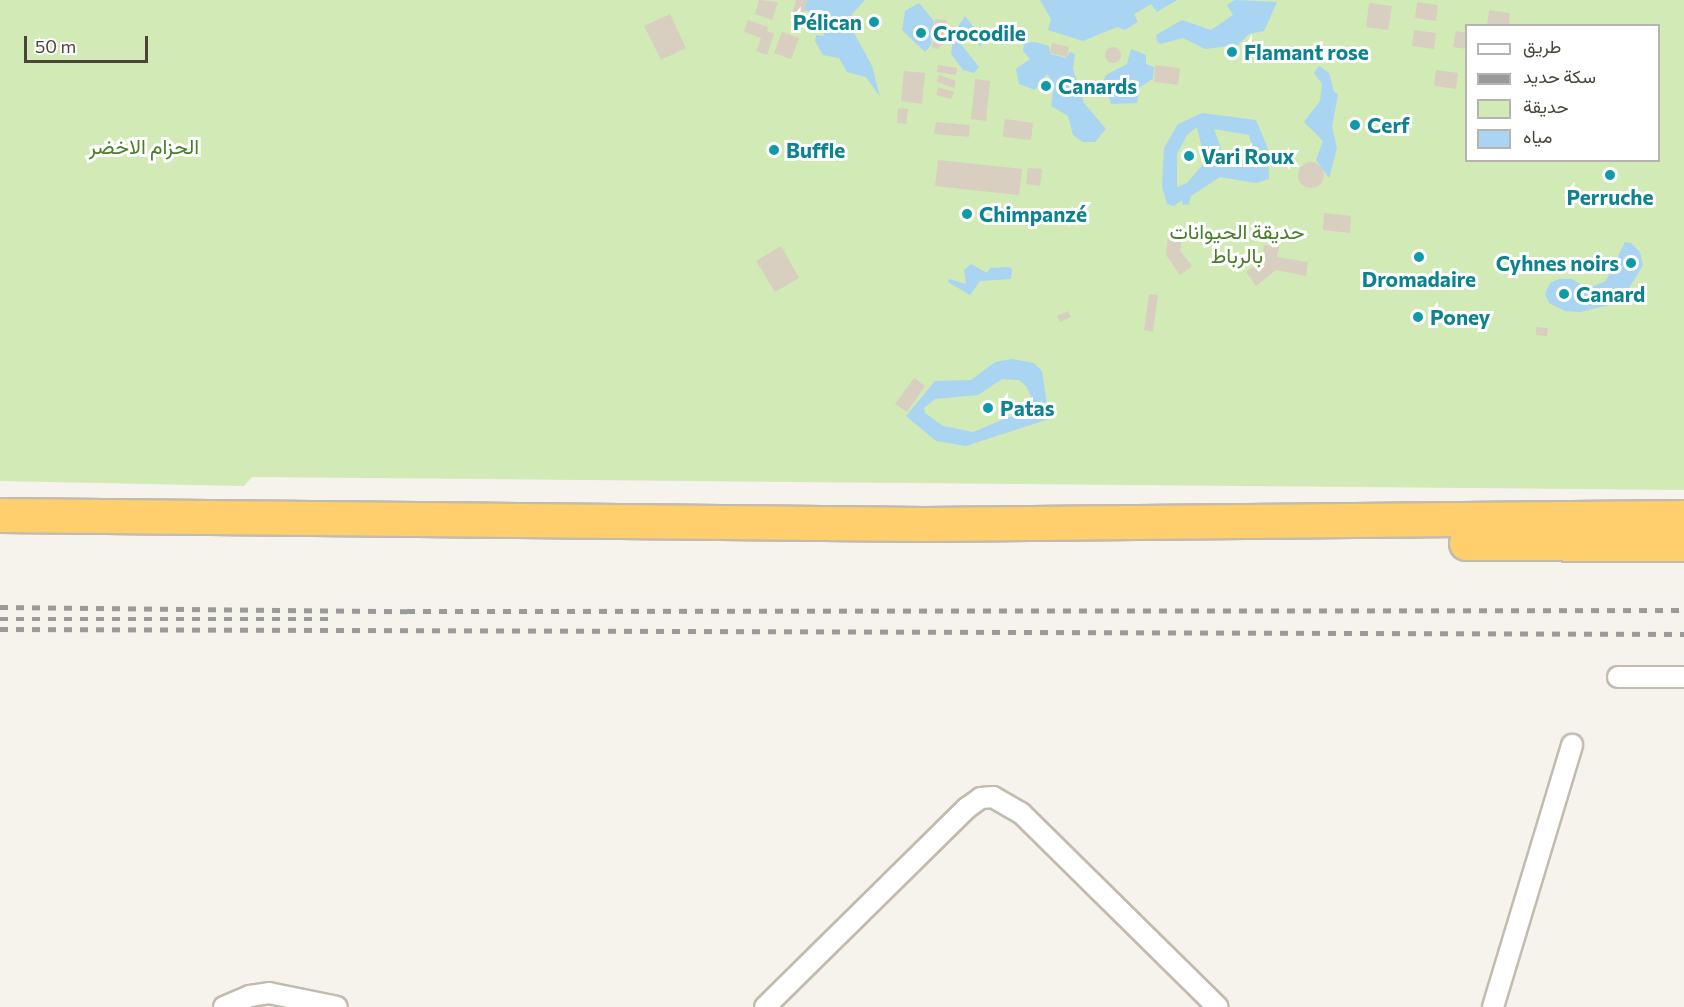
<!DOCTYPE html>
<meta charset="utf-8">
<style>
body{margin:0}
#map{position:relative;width:1684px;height:1007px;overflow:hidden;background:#f6f3ec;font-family:Commissioner,Vazirmatn,sans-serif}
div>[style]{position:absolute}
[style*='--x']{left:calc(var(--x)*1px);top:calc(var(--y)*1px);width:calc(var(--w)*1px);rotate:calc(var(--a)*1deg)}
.green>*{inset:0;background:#d2eab5}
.water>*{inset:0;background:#a9d4f2}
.building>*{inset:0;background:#d8cfc1}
.round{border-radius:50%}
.roads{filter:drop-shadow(2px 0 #c2bbae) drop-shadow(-2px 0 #c2bbae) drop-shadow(0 2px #c2bbae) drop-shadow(0 -2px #c2bbae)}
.street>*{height:20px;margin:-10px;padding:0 10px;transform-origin:10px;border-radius:10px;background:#fff}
.highway>*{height:33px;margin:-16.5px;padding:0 16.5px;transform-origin:16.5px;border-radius:16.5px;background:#ffcf6e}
.rail>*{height:4.5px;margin-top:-2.25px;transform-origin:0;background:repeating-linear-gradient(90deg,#9a9a9a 0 8px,transparent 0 16px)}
.dots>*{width:16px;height:16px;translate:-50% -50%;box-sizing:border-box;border:3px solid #fff;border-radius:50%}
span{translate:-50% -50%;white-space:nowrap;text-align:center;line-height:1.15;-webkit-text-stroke:6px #fff;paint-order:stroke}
.culture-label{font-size:21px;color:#0d838f;font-weight:700}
.right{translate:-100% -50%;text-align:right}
.left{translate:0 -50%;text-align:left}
.park-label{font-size:21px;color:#4a7f2a}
.legend{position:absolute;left:1465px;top:24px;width:195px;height:138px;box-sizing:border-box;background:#fff;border:2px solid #b7b4b0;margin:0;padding:8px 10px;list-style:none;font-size:18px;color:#4b4439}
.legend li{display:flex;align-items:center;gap:12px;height:30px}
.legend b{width:30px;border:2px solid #b7b4b0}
.scale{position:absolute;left:24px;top:36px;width:124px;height:27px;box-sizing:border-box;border:3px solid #4b4439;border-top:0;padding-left:8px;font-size:18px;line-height:21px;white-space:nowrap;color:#4b4439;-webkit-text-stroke:4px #fff;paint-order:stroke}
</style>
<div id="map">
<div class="green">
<i style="clip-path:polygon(evenodd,0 0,1684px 0,1684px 490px,252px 477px,244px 486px,0 481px,0 0,1466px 26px,1658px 26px,1658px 160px,1466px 160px,1466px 26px)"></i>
</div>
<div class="water">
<i style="clip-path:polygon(807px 0,865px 0,852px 14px,851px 27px,872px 66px,880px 97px,866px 77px,847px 72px,839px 58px,823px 55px,815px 41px,816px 35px,823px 36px,829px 17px,804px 10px)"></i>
<i style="clip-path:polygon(1040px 0,1177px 0,1157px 12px,1151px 4px,1134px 14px,1138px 22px,1125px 30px,1117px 27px,1083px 41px,1048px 30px,1051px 19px)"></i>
<i style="clip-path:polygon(1235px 0,1277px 2px,1264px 31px,1249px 34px,1238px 45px,1205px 49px,1183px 38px,1160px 44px,1157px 41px,1156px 35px,1182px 20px,1211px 30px,1233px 15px,1227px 5px)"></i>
<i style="clip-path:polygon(919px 3px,934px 21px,931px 45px,925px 52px,902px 30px,905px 11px)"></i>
<i style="clip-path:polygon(965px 16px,985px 42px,980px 46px,968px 36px,961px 44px,979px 67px,974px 73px,963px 70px,951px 54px,954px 32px)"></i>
<i style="clip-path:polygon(1035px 42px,1049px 46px,1050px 54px,1066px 58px,1070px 52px,1075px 54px,1073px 69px,1084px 103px,1106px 129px,1095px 142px,1083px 142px,1073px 135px,1068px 116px,1051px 106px,1054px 84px,1047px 74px,1035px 90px,1019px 84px,1016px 69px,1030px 59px,1023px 51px,1024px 43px)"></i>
<i style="clip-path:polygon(1131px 49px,1146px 55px,1146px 64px,1154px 67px,1153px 79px,1140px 87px,1137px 103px,1111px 104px,1103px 82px,1106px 75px,1127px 64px)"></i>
<i style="clip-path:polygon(1319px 66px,1329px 73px,1334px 92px,1338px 94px,1332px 127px,1337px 148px,1329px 178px,1316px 160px,1323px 141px,1304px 122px,1320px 101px,1322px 84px,1314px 73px)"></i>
<i style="clip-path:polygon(evenodd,1202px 113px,1256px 120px,1268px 149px,1269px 179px,1256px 183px,1220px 177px,1191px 196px,1189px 204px,1183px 205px,1182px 200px,1174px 206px,1167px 204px,1162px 187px,1164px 148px,1178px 124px,1202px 113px,1197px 127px,1205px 162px,1187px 183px,1177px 187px,1177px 154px,1187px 135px,1197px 127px,1202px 113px,1214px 129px,1249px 135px,1257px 168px,1223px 154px,1214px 129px)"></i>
<i style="clip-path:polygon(1625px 242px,1631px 243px,1640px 252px,1643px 265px,1625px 295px,1609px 305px,1580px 312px,1565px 311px,1549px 303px,1545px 294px,1550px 283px,1559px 279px,1572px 279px,1587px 289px,1606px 281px)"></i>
<i style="clip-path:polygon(971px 264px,987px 273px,990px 268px,1009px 267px,1012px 269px,1011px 279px,980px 281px,970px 295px,948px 282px,949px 279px,966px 284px,964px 270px)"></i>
<i style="clip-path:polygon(evenodd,1012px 359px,1034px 363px,1042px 371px,1049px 419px,966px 446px,936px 441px,906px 416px,935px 381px,971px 380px,995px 362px,1012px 359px,1002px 379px,1019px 380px,1026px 386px,1031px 396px,1029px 409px,973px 432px,943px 426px,925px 413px,924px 408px,935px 399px,978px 395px,1002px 379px)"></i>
</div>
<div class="building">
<i style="clip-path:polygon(759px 0,778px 2px,772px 20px,755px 14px)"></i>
<i style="clip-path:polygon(796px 0,807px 0,803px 14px,793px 12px)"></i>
<i style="clip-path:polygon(1417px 2px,1438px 5px,1436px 21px,1415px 18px)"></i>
<i style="clip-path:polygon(1369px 3px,1392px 6px,1388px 30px,1366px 27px)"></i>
<i style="clip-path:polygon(1489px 10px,1510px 13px,1509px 26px,1487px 26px)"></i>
<i style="clip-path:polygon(670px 14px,686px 48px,661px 60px,644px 26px)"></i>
<i style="clip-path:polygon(935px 19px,946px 20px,943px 44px,938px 49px,932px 48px)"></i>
<i style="clip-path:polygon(748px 20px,768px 27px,767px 31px,774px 34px,767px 55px,756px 51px,761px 38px,744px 32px)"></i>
<i style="clip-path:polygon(1414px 30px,1436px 33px,1434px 49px,1412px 46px)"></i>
<i style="clip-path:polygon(1456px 31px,1466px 33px,1466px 49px,1453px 47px)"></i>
<i style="clip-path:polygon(782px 32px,799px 38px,791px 59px,774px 53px)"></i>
<i style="clip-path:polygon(1052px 43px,1069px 47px,1067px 57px,1050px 53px)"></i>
<i class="round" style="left:1105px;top:47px;width:16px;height:16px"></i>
<i style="clip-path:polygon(938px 65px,957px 68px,956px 75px,937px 72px)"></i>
<i style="clip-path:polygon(1155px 65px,1180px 68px,1178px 85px,1154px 82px)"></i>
<i style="clip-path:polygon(1436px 70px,1458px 73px,1456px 89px,1434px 86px)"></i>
<i style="clip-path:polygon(904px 71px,925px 73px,922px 104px,901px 101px)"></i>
<i style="clip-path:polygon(939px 75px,956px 81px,954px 88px,937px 82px)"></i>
<i style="clip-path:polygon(975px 79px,990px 81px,986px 121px,971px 119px)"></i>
<i style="clip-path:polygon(938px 87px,954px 92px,951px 99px,936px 95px)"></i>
<i style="clip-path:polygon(898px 108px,908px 109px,906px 124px,897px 123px)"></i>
<i style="clip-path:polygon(1005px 119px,1033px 123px,1031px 140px,1003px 137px)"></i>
<i style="clip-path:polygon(936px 122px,970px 125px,969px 137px,934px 134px)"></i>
<i style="clip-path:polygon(938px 160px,1022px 169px,1019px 195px,935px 186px)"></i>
<i class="round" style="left:1298px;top:162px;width:26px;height:26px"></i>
<i style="clip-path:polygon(1028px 168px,1042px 169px,1040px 186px,1026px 184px)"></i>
<i style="clip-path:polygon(1324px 213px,1351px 216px,1350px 233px,1323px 230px)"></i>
<i style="clip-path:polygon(1168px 235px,1182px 236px,1180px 251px,1192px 266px,1180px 275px,1166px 255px)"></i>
<i style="clip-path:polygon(1264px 245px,1279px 247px,1277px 257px,1308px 262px,1306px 276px,1276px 270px,1256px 286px,1246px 272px,1262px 260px)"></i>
<i style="clip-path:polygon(781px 246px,799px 278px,775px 292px,756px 261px)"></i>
<i style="clip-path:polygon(1149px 294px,1158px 295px,1153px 332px,1144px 330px)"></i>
<i style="clip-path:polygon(1068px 311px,1071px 317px,1060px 322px,1057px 316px)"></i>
<i style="clip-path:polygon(1536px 327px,1548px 328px,1547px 336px,1536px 335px)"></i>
<i style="clip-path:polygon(914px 378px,925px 386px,907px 412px,895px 404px)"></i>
</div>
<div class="roads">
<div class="street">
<i style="--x:1618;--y:677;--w:66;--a:0"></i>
<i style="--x:224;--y:1007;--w:28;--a:-23"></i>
<i style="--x:250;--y:996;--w:19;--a:-9"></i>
<i style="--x:269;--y:993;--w:69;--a:11.6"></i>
<i style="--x:765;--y:1007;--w:284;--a:-44.6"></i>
<i style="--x:967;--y:808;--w:17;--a:-36"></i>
<i style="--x:981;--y:798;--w:12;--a:-5"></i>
<i style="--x:993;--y:797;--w:32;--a:30"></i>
<i style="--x:1021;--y:813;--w:276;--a:44.6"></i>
<i style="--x:1493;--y:1007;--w:274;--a:-73.2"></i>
</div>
<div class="highway">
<i style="--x:0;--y:515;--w:924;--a:0.56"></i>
<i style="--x:924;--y:524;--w:760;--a:-0.53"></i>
<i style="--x:1466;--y:543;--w:218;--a:0.3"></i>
</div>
</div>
<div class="rail">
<i style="--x:0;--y:607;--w:407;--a:0.6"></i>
<i style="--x:407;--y:611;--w:1277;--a:-0.04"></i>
<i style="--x:0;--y:619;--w:331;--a:0"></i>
<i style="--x:0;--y:629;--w:1684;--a:0.17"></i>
</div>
<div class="dots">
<i style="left:874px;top:22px;background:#0f9aa8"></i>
<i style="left:921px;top:33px;background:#0f9aa8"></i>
<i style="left:1232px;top:52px;background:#0f9aa8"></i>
<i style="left:1046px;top:86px;background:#0f9aa8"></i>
<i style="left:1355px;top:125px;background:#0f9aa8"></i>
<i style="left:774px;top:150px;background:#0f9aa8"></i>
<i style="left:1189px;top:156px;background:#0f9aa8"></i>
<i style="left:1610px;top:175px;background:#0f9aa8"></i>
<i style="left:967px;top:214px;background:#0f9aa8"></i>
<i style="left:1419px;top:257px;background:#0f9aa8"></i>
<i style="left:1631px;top:263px;background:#0f9aa8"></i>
<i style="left:1564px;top:294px;background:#0f9aa8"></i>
<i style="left:1418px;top:317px;background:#0f9aa8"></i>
<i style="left:988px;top:408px;background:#0f9aa8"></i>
</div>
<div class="culture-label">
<span class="right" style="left:862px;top:22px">Pélican</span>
<span class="left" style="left:933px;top:33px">Crocodile</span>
<span class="left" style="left:1244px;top:52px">Flamant rose</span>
<span class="left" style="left:1058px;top:86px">Canards</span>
<span class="left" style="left:1367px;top:125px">Cerf</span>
<span class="left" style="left:786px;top:150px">Buffle</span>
<span class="left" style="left:1201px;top:156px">Vari Roux</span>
<span style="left:1610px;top:197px">Perruche</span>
<span class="left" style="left:979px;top:214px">Chimpanzé</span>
<span class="right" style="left:1619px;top:263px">Cyhnes noirs</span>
<span style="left:1419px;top:279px">Dromadaire</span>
<span class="left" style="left:1576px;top:294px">Canard</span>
<span class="left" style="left:1430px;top:317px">Poney</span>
<span class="left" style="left:1000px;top:408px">Patas</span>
</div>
<div class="park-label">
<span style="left:144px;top:146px">الحزام الاخضر</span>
<span style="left:1237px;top:243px">حديقة الحيوانات<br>بالرباط</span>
</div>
<ul class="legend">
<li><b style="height:8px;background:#fff"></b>طريق</li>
<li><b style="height:8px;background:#9a9a9a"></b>سكة حديد</li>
<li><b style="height:16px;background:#d2eab5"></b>حديقة</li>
<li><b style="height:16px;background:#a9d4f2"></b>مياه</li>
</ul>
<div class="scale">50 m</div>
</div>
